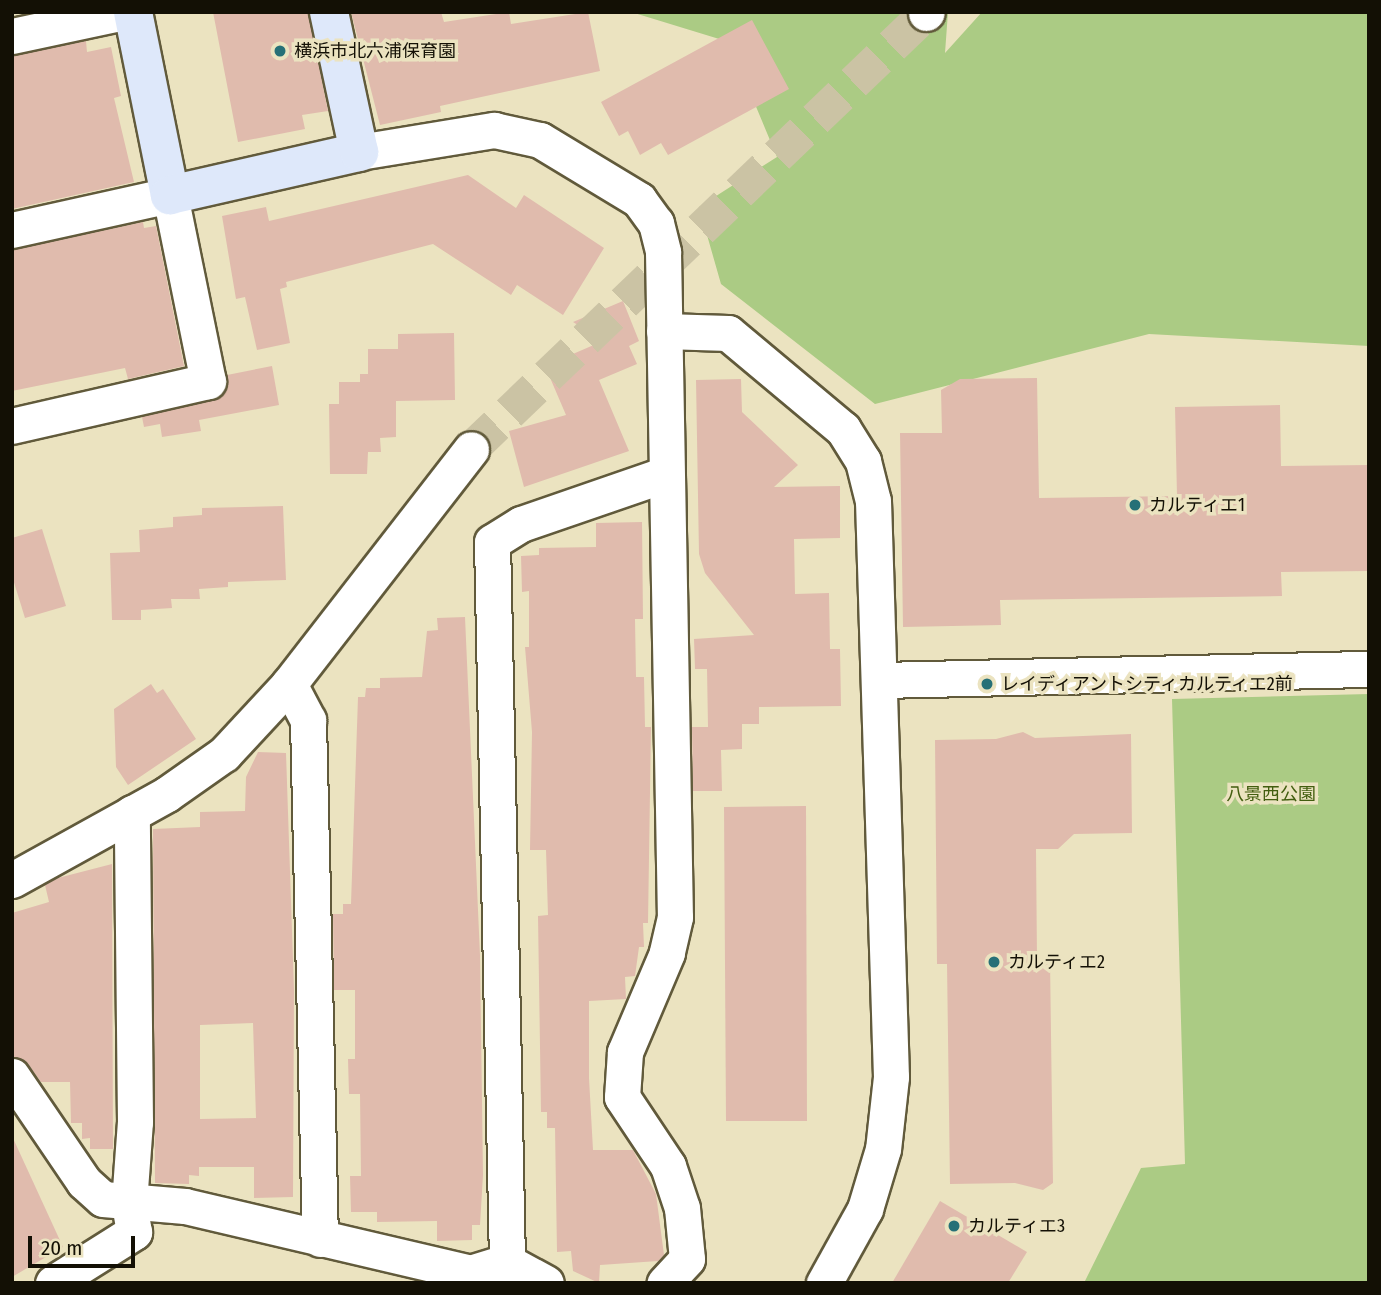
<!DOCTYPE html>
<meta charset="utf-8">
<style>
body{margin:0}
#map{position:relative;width:1381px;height:1295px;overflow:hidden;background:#ebe3c0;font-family:"Fira Sans Condensed","Noto Sans JP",sans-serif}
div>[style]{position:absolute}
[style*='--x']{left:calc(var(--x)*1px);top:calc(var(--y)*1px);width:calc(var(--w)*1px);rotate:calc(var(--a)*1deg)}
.green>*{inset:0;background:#abcb84}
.building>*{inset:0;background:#e0bbad}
.street-tunnel>*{height:35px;margin-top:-17.5px;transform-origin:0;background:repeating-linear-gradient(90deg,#cbc3a4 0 35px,transparent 0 53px)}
.roads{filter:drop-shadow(2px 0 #615a3b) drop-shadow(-2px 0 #615a3b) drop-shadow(0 2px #615a3b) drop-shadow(0 -2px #615a3b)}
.street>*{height:35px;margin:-17.5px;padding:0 17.5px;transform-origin:17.5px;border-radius:17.5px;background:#fff}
.secondary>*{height:38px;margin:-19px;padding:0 19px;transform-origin:19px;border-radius:19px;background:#dee8fa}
.dots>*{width:19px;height:19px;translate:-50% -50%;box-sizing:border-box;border:4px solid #ebe3c0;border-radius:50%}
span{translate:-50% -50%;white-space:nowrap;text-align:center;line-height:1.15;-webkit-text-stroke:7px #ebe3c0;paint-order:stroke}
.poi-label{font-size:18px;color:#131005}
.left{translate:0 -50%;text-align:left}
.park-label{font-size:18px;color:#425e0f}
.frame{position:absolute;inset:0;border:14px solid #131005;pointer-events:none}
.scale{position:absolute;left:28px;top:1236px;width:107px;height:32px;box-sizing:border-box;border:4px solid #131005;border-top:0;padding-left:9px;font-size:21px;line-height:24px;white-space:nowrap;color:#131005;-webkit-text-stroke:5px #ebe3c0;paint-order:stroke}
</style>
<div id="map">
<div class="green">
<i style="clip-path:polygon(631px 12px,948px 12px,945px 53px,982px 12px,1369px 12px,1369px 346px,1149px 334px,875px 404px,721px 284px,699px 207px,777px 157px,729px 42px)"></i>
<i style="clip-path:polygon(1369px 694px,1369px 1283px,1084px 1283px,1141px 1168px,1185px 1164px,1172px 699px)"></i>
</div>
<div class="building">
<i style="clip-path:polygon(213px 12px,308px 12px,328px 111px,302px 115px,305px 129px,238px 142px)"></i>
<i style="clip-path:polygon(351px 12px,441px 12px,444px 22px,509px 12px,511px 24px,588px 12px,600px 71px,440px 106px,441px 112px,380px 125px)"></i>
<i style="clip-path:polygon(752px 20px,789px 89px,668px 155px,661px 143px,640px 155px,628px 131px,619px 136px,601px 102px)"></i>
<i style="clip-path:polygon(86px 41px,87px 52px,111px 47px,121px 96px,114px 98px,134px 182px,12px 209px,12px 56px)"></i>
<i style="clip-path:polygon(468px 175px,516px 208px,524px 195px,604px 248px,563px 315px,517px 285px,511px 295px,433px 244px,286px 282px,287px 287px,280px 289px,290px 343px,257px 350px,245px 297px,236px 299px,222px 216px,266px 207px,269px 221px)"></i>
<i style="clip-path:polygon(143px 222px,144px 228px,156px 226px,184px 366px,128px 379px,125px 368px,12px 391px,12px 250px)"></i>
<i style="clip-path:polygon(623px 301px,639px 341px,629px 346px,637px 364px,599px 380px,629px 451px,524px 487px,509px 431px,566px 415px,545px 366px,603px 341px,573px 322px)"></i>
<i style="clip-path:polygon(454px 333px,455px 400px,396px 401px,396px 437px,380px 438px,381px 452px,368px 452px,367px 474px,330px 474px,329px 404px,339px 404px,339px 382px,360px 382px,360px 374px,368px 374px,368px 349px,398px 349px,398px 334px)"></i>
<i style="clip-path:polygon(272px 366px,279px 405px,199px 420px,201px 431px,162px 437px,160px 424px,144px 427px,142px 417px,221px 396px,227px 375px)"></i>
<i style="clip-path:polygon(1037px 378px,1039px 498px,1177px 496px,1175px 407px,1280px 405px,1281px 466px,1369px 465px,1369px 571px,1281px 572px,1282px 596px,1000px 600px,1001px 625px,903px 627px,900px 433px,942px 433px,941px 390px,960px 379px)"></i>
<i style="clip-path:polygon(741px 379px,742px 412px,798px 465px,774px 487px,840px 486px,840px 538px,794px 539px,795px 594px,829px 593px,830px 649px,840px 649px,841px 706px,759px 707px,759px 724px,742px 724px,742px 749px,721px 750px,722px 791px,693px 791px,692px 727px,708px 727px,707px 669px,695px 669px,694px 639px,754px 635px,705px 573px,699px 554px,696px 380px)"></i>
<i style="clip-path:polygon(283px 506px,286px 580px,228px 582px,228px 587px,199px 589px,200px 599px,171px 599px,172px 608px,141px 610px,141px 620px,112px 620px,110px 553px,140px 552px,139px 530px,173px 527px,173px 517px,202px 515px,202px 508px)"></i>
<i style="clip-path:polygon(642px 522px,643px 619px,635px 619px,636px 677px,644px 677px,645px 727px,651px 727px,648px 923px,643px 923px,644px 947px,639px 947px,635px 976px,625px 977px,626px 999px,589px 1001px,589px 1078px,593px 1150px,633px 1150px,656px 1194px,664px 1255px,658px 1261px,600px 1265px,599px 1283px,573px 1271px,571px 1251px,557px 1252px,555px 1128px,547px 1128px,547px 1112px,541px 1112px,538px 916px,548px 915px,546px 850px,530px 850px,532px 732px,525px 647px,529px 647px,529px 591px,522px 592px,521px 556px,539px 555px,539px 548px,596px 547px,596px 523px)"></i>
<i style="clip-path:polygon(42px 529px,66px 606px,25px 618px,12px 576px,12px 538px)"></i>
<i style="clip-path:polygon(465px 617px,480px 955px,483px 1175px,480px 1225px,472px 1225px,472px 1240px,437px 1241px,437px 1221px,377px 1222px,377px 1212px,351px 1212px,350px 1176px,361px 1176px,360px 1094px,349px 1094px,348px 1059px,355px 1059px,355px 990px,334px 990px,333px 914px,343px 914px,343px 904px,351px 904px,358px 697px,365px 697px,366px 688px,380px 688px,380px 678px,422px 677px,427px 631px,438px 630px,437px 618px)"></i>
<i style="clip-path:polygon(151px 684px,157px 693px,163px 689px,196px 739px,128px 785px,116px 767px,114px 709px)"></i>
<i style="clip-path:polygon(1023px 732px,1035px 738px,1131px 734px,1132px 833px,1074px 834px,1058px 849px,1036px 849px,1037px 959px,1050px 959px,1053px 1183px,1043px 1190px,1015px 1183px,950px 1184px,947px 964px,937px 964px,935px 740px,996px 739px)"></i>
<i style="clip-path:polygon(evenodd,258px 752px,286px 753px,294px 990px,293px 1197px,254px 1198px,254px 1167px,199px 1167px,199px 1176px,189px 1175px,189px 1184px,155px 1183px,153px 829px,200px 827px,200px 812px,245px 811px,246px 777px,258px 752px,253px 1023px,256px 1118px,200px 1119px,200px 1025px,253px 1023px)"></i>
<i style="clip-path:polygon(806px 806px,807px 1121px,726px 1121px,724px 807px)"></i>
<i style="clip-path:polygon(112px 864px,113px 1149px,90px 1149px,90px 1138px,82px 1139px,82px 1123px,71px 1123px,70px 1082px,41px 1082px,28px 1064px,12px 1056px,12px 913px,49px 902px,45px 885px,54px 879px)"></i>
<i style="clip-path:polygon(12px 1136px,63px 1247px,12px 1277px)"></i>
<i style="clip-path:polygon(940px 1201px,1027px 1252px,1008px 1283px,892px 1283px)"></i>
</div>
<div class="street-tunnel">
<i style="--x:471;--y:449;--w:630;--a:-43.78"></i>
</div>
<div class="roads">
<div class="street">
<i style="--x:926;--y:13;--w:1;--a:-45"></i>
<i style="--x:12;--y:36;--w:116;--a:-12"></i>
<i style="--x:359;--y:152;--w:137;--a:-9.3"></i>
<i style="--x:494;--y:130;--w:47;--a:12.3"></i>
<i style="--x:540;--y:140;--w:116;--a:31.2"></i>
<i style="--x:639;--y:200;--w:29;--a:54"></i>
<i style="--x:656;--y:223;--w:30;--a:76"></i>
<i style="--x:663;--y:252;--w:665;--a:88.97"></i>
<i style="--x:675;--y:917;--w:37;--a:103"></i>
<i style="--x:667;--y:953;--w:108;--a:113"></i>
<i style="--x:625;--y:1052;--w:45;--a:93.8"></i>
<i style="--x:622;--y:1097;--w:83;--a:56.3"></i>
<i style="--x:668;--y:1166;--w:44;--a:71.6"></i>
<i style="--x:682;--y:1208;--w:51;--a:84.4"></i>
<i style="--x:687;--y:1259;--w:33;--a:133"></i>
<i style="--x:12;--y:230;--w:162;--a:-12.5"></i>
<i style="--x:170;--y:195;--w:190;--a:78.5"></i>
<i style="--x:208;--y:381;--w:201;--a:167.1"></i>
<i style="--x:664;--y:331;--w:64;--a:1.8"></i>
<i style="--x:728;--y:333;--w:150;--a:39.9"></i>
<i style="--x:843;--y:429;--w:38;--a:58"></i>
<i style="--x:863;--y:461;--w:41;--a:76"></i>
<i style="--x:873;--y:501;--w:576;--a:88.21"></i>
<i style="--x:891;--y:1077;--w:72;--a:96.3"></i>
<i style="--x:883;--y:1149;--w:63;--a:106.7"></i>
<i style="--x:865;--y:1209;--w:85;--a:119"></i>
<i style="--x:880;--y:680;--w:489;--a:-1.3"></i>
<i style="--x:289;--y:684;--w:41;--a:62.2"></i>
<i style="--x:308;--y:720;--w:519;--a:88.68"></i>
<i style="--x:12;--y:880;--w:177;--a:-29"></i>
<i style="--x:167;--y:794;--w:70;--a:-35.1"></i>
<i style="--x:224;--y:754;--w:96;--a:-47.1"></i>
<i style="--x:289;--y:684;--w:297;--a:-52.2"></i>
<i style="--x:12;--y:1076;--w:128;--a:55.8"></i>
<i style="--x:84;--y:1182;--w:25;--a:42"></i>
<i style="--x:103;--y:1199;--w:82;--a:4.9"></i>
<i style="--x:185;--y:1206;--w:293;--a:13.2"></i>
<i style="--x:470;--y:1273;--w:39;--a:-17"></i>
<i style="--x:507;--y:1262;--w:44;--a:28.3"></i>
<i style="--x:507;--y:1262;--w:720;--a:-91.19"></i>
<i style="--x:492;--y:542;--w:34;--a:-32"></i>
<i style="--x:521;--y:524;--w:150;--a:-19"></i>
<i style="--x:53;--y:1283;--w:96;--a:-32.2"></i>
<i style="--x:134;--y:1232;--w:29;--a:-100"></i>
<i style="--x:129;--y:1203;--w:81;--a:-85.8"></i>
<i style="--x:135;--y:1122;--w:309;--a:-90.6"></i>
</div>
<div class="secondary">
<i style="--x:133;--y:12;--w:187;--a:78.6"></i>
<i style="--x:170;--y:195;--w:194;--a:-12.8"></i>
<i style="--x:359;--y:152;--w:143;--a:-102.1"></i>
</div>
</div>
<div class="dots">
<i style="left:280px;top:51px;background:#267077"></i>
<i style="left:1135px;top:505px;background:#267077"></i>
<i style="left:987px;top:684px;background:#267077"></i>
<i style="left:994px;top:962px;background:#267077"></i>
<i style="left:954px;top:1226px;background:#267077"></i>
</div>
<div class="poi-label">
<span class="left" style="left:294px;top:51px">横浜市北六浦保育園</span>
<span class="left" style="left:1149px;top:505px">カルティエ1</span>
<span class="left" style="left:1001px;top:684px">レイディアントシティカルティエ2前</span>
<span class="left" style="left:1008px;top:962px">カルティエ2</span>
<span class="left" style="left:968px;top:1226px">カルティエ3</span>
</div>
<div class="park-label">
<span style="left:1271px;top:794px">八景西公園</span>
</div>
<div class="frame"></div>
<div class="scale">20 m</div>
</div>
